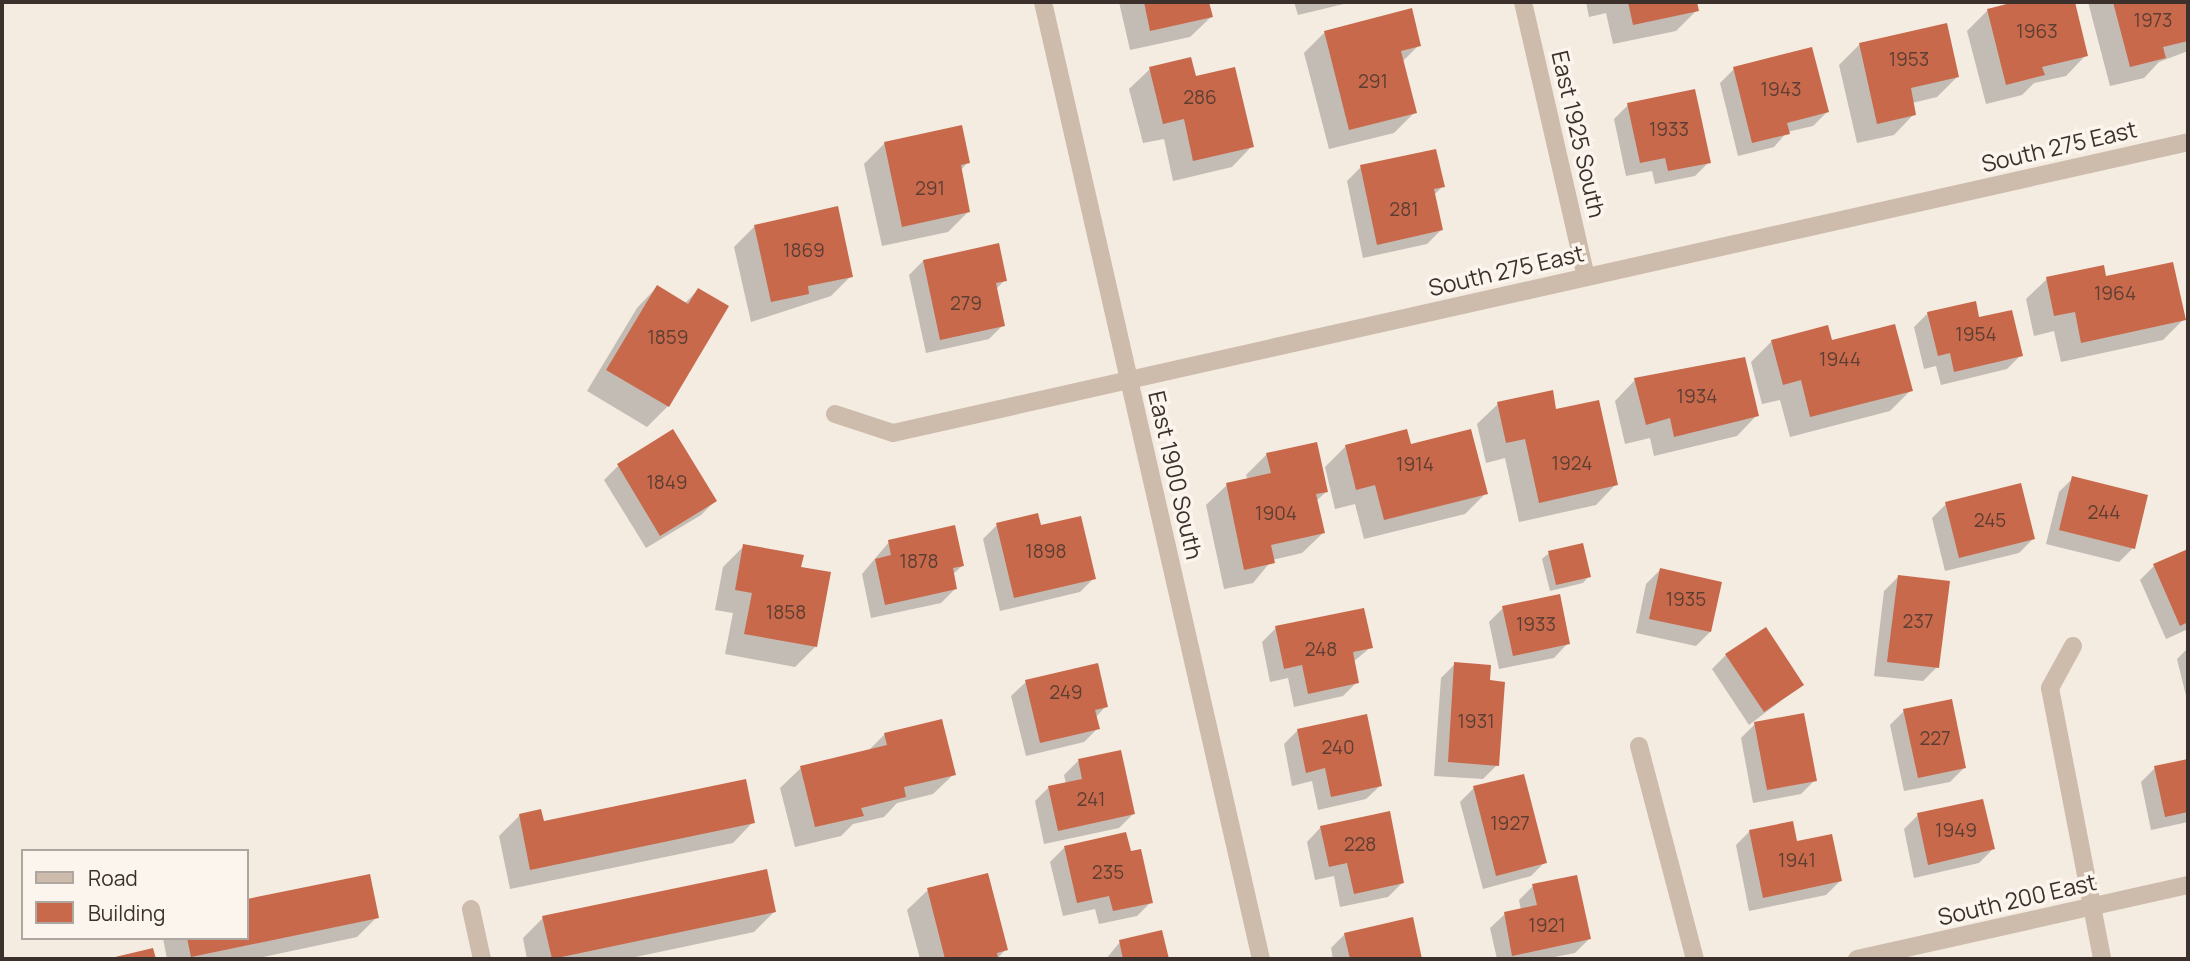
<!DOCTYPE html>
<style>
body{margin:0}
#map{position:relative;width:2190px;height:961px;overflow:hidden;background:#f4ebe1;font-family:Manrope,sans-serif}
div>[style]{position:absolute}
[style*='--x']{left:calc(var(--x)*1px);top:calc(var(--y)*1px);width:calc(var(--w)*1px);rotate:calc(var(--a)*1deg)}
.shadow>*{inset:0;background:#0003}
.building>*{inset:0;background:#c8694b}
.street>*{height:18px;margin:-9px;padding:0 9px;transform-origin:9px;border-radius:9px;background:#cdbbac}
span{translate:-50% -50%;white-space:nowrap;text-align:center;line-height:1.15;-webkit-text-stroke:7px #fbf5ee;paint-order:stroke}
.number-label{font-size:19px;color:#5e3e33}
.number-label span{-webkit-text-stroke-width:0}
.street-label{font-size:23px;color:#3b302b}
.frame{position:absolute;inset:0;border:4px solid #3b302b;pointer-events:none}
.legend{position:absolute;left:21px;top:849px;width:228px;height:91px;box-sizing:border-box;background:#fbf5ee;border:2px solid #aea6a0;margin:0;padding:9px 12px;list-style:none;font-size:21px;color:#3b302b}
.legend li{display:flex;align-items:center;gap:14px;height:35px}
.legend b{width:35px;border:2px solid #aea6a0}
</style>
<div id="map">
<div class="shadow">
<i style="clip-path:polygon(1119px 2px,1207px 2px,1211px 17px,1190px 37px,1130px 50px)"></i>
<i style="clip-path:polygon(1294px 2px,1352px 2px,1298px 15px)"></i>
<i style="clip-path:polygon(1586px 2px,1695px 2px,1697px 10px,1676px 31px,1613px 44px,1606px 13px,1589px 17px)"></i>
<i style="clip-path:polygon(2012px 2px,2073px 2px,2086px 55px,2066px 76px,2034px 83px,2022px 95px,1986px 104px,1967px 31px,1988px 10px)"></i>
<i style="clip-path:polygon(2088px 2px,2188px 2px,2188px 51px,2159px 62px,2144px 78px,2110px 86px)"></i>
<i style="clip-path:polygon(1325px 32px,1419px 45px,1402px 62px,1415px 112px,1394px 133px,1329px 149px,1304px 53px)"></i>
<i style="clip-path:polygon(1860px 44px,1957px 77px,1937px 97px,1912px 103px,1914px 114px,1894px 135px,1857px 143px,1839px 65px)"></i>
<i style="clip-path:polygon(1150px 69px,1195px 78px,1252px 146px,1232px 167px,1173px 181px,1164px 139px,1143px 143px,1129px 89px)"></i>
<i style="clip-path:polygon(1734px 69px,1827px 112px,1813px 126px,1787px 132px,1774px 147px,1738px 156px,1720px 83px)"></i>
<i style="clip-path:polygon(1628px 105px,1709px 162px,1695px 176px,1655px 184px,1652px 171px,1626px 176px,1614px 119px)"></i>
<i style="clip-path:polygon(885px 143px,968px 162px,960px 171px,968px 212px,948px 232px,882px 246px,864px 164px)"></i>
<i style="clip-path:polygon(1361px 167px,1443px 186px,1434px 195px,1441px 230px,1427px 244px,1363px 258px,1347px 181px)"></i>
<i style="clip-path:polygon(755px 226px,851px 276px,831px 296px,751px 322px,734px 247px)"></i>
<i style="clip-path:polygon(923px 261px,1005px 280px,996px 289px,1003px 325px,989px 339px,926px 353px,909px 275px)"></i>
<i style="clip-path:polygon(2105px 278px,2184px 319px,2163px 340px,2061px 362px,2054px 331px,2034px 336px,2026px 299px,2047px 279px)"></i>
<i style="clip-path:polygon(657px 287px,684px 304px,698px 290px,668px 406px,647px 427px,587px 391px,637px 308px)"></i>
<i style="clip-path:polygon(1928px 313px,1978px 319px,2021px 355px,2007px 369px,1941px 385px,1936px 366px,1924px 369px,1914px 327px)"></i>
<i style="clip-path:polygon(1772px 341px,1830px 342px,1911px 390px,1890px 411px,1790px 437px,1780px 400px,1762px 404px,1751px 362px)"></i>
<i style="clip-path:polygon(1635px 380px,1757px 415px,1737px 436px,1654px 456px,1650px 438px,1625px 444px,1615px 401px)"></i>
<i style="clip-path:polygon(1498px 404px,1555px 411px,1616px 484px,1596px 505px,1519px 522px,1505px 458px,1486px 463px,1477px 424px)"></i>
<i style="clip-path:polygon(1346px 446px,1486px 493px,1465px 514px,1364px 539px,1355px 504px,1335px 509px,1325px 467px)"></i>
<i style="clip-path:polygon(1267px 454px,1326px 492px,1316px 501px,1323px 533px,1302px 553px,1272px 560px,1253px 583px,1224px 589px,1206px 505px,1227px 485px,1248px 480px,1246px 475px)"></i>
<i style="clip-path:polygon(618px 466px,715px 501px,701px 515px,646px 548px,604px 480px)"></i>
<i style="clip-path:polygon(2073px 478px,2133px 548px,2119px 562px,2046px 544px,2059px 492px)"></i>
<i style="clip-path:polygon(1946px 504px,2033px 539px,2019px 553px,1945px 571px,1932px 518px)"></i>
<i style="clip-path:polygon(997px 525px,1040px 528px,1094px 578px,1080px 592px,1000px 611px,983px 539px)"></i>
<i style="clip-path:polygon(889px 542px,962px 566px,952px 575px,955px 589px,941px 603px,871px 618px,862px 574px)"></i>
<i style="clip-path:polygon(744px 546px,815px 647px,795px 667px,725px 654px,733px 613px,715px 610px,723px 567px)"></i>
<i style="clip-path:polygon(2188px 551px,2188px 629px,2166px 639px,2140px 580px,2154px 566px)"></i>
<i style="clip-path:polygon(1549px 553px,1589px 576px,1583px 583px,1550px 591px,1542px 559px)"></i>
<i style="clip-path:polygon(1660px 570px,1710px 632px,1696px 646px,1636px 633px,1646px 584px)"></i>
<i style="clip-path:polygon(1898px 577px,1937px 667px,1923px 681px,1874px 676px,1884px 591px)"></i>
<i style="clip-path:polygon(1503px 608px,1568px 643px,1554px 658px,1499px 669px,1489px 622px)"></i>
<i style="clip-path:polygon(1276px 628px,1371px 647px,1353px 662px,1357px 682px,1343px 696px,1294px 707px,1288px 678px,1270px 682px,1262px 642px)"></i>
<i style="clip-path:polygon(2188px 648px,2188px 704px,2177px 659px)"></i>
<i style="clip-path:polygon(1726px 655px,1802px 685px,1749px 725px,1712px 669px)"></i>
<i style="clip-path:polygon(1455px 664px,1488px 682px,1497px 765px,1483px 779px,1434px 776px,1441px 678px)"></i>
<i style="clip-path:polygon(1026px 682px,1106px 706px,1095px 718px,1098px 728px,1084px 742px,1026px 756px,1011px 696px)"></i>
<i style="clip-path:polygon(1904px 711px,1964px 768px,1950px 782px,1904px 791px,1890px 725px)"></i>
<i style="clip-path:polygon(1755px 724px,1815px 780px,1801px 794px,1753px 803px,1741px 738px)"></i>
<i style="clip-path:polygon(1298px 730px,1381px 785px,1366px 799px,1318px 810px,1312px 781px,1292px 786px,1284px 744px)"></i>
<i style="clip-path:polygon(885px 734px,954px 774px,933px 794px,897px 803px,884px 817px,853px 824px,841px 836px,795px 847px,780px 788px,801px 768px,868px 751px)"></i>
<i style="clip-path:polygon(1078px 761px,1133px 814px,1119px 828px,1044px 844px,1035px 801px,1049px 787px,1066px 784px,1064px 775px)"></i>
<i style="clip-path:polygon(2188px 761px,2188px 822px,2151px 830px,2141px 782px,2155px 768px)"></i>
<i style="clip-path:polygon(1474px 788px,1545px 862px,1531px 876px,1483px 889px,1460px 802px)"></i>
<i style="clip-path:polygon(1918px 815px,1993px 849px,1979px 863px,1914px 878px,1904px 829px)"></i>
<i style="clip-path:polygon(519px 816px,543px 823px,753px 822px,733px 843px,510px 889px,499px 836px)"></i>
<i style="clip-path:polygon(1321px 827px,1402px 883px,1388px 897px,1340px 907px,1334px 876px,1315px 880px,1307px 842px)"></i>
<i style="clip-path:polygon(1750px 831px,1796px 843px,1840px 881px,1826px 895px,1749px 911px,1736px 845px)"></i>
<i style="clip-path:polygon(1064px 848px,1130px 853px,1151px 902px,1137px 916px,1099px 924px,1095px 909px,1063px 916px,1050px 862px)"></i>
<i style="clip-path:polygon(368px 876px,377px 917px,357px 937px,254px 959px,167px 959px,163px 938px,247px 938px,247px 901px)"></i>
<i style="clip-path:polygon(1533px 886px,1589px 939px,1575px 953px,1544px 959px,1497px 959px,1490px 928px,1505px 914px,1521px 910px,1519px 900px)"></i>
<i style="clip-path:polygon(928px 890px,1006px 949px,997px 959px,920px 959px,907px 910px)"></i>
<i style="clip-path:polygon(774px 912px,754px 932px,626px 959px,527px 959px,523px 938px,543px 918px)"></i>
<i style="clip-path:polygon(1411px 919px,1420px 959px,1333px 959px,1331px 948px,1345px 934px)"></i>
<i style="clip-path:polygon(1161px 932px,1167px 959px,1106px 959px,1120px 942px)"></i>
</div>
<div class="building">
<i style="clip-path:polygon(1144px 2px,1209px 2px,1213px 17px,1150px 31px)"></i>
<i style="clip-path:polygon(1628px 2px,1697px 2px,1699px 11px,1633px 25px)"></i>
<i style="clip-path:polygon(2015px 2px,2075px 2px,2088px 56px,2042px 67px,2045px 75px,2006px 85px,1987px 9px)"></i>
<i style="clip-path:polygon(2113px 2px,2188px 2px,2188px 41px,2163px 47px,2166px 58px,2130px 67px)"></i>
<i style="clip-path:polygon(1412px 8px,1421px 46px,1401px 51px,1417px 113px,1349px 130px,1324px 31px)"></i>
<i style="clip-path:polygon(1947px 23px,1959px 77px,1911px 88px,1916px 115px,1877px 124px,1859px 43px)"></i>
<i style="clip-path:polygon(1812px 47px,1829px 112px,1787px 123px,1790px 134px,1752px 143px,1733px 67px)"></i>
<i style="clip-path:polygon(1191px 57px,1196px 76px,1235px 67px,1254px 147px,1193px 161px,1184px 119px,1163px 124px,1149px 67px)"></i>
<i style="clip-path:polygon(1695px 89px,1711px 163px,1668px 171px,1665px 158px,1640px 163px,1627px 103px)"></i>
<i style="clip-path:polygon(962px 125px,970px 163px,961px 165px,970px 212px,902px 227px,884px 142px)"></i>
<i style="clip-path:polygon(1436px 149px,1445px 187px,1434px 189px,1443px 230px,1377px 245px,1360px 165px)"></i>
<i style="clip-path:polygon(838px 206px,853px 277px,808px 286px,809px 294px,771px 302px,754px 225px)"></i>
<i style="clip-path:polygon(999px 243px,1007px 281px,996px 283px,1005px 326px,940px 340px,923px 260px)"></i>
<i style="clip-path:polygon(2173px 262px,2186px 320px,2081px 343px,2075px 312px,2054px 316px,2046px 277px,2104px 265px,2106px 276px)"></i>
<i style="clip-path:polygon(657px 285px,688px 304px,698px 288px,729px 306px,669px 407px,606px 370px)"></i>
<i style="clip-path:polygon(1976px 301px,1979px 317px,2012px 310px,2023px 356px,1954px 372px,1950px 353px,1938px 356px,1927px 312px)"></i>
<i style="clip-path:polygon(1895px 324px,1913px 391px,1810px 417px,1801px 380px,1783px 385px,1771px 340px,1828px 325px,1832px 340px)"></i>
<i style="clip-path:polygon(1745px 357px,1759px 416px,1674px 437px,1670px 418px,1646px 425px,1634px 378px)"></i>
<i style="clip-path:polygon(1553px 390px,1556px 409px,1599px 400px,1618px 485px,1539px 503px,1525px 439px,1506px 443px,1497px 402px)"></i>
<i style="clip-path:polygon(673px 429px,717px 501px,660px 536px,617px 464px)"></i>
<i style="clip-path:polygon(1407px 429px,1411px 444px,1471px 429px,1488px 494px,1384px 520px,1375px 485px,1356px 490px,1345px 445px)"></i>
<i style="clip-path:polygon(1317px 442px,1328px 492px,1316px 494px,1325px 533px,1271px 545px,1275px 563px,1244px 570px,1226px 483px,1271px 473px,1266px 453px)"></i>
<i style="clip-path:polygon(2072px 476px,2148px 495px,2135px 549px,2059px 530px)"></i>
<i style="clip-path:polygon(2021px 483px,2035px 539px,1959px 558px,1945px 502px)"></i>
<i style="clip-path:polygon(1038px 513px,1041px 525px,1081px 516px,1096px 579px,1014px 598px,996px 523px)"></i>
<i style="clip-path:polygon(955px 525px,964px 566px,953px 568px,957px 589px,885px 605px,875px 559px,891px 555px,888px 540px)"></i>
<i style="clip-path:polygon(1583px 543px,1591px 577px,1556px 585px,1548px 551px)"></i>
<i style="clip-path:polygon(743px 544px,804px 555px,801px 567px,831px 572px,817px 647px,744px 634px,752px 593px,735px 590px)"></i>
<i style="clip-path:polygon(2188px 549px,2188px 622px,2180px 626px,2153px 564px)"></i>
<i style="clip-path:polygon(1660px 568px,1722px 582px,1711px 632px,1649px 619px)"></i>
<i style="clip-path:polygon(1898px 575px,1950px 581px,1939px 668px,1887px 662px)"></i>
<i style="clip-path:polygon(1560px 594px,1570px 644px,1513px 656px,1502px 606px)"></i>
<i style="clip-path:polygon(1364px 608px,1373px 648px,1353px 652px,1359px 683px,1308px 694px,1302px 665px,1284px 669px,1275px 626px)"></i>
<i style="clip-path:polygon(1766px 627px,1804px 685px,1764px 712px,1725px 654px)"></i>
<i style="clip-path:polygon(1454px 662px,1491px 665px,1490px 680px,1505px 682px,1499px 766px,1448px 762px)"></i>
<i style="clip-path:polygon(1098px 663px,1108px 707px,1095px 710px,1100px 729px,1040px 743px,1025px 680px)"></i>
<i style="clip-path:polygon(1952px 699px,1966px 768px,1918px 778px,1903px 709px)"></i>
<i style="clip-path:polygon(1804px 713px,1817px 781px,1767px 790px,1754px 722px)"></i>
<i style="clip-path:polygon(1367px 714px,1382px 786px,1331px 797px,1325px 768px,1306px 773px,1297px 729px)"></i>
<i style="clip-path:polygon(942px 719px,956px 775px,904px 787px,906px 797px,861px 808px,864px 816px,815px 827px,800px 766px,887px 745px,884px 733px)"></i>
<i style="clip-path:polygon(1121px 750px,1135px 814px,1058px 831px,1048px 786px,1082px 779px,1078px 759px)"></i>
<i style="clip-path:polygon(2188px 759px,2188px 812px,2165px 817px,2154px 766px)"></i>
<i style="clip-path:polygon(1524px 774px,1547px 863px,1496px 876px,1473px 786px)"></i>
<i style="clip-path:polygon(746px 779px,755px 823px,530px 870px,519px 814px,541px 809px,544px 821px)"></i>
<i style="clip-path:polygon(1983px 799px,1995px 849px,1928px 865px,1917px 813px)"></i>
<i style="clip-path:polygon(1390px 811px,1404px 883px,1354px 894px,1347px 863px,1329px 867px,1320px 826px)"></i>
<i style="clip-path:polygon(1793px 821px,1797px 841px,1832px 834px,1842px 881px,1763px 898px,1749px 830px)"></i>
<i style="clip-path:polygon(1126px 832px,1131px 851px,1141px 849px,1153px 903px,1113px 911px,1109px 896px,1077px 903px,1064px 846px)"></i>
<i style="clip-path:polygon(767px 869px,776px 912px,552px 959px,542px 916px)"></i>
<i style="clip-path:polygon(988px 873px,1008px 950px,997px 953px,998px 959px,945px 959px,927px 888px)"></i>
<i style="clip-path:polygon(370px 874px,379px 918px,191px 957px,187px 938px,247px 938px,247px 899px)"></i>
<i style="clip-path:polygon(1577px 875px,1591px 939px,1512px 956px,1504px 912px,1537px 905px,1532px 884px)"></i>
<i style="clip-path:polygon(1413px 917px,1422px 959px,1350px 959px,1344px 933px)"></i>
<i style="clip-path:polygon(1162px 930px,1169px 959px,1123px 959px,1119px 940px)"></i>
<i style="clip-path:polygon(153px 948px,156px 959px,111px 959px,111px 958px)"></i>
</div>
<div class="street">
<i style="--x:1043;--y:2;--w:982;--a:77.17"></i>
<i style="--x:1523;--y:2;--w:282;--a:77.1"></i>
<i style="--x:835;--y:414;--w:61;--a:18.1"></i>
<i style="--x:893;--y:433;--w:1327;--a:-12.66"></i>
<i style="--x:2073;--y:646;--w:48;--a:118.7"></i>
<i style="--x:2050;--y:688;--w:276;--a:79.1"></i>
<i style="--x:1639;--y:746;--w:220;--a:75.3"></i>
<i style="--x:471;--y:909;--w:51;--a:77.6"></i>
<i style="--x:1857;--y:959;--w:339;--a:-12.6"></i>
</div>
<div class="number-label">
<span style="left:2153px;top:21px">1973</span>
<span style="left:2037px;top:32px">1963</span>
<span style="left:1909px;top:60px">1953</span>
<span style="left:1373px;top:82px">291</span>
<span style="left:1781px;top:90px">1943</span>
<span style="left:1200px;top:98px">286</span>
<span style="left:1669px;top:130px">1933</span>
<span style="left:930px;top:189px">291</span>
<span style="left:1404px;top:210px">281</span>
<span style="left:804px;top:251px">1869</span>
<span style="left:2115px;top:294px">1964</span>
<span style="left:966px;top:304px">279</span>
<span style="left:1976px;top:335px">1954</span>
<span style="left:668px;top:338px">1859</span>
<span style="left:1840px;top:360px">1944</span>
<span style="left:1697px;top:397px">1934</span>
<span style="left:1572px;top:464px">1924</span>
<span style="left:1415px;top:465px">1914</span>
<span style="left:667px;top:483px">1849</span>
<span style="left:2104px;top:513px">244</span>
<span style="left:1276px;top:514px">1904</span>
<span style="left:1990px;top:521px">245</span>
<span style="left:1046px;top:552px">1898</span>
<span style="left:919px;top:562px">1878</span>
<span style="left:1686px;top:600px">1935</span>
<span style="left:786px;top:613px">1858</span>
<span style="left:1918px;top:622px">237</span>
<span style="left:1536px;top:625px">1933</span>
<span style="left:1321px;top:650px">248</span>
<span style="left:1066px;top:693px">249</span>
<span style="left:1476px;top:722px">1931</span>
<span style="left:1935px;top:739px">227</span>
<span style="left:1338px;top:748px">240</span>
<span style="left:1091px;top:800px">241</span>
<span style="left:1510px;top:824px">1927</span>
<span style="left:1956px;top:831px">1949</span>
<span style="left:1360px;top:845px">228</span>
<span style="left:1797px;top:861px">1941</span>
<span style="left:1108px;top:873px">235</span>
<span style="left:1547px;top:926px">1921</span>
</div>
<div class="street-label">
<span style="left:1579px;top:134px;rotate:77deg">East 1925 South</span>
<span style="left:2059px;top:146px;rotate:-13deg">South 275 East</span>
<span style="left:1506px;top:270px;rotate:-13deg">South 275 East</span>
<span style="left:1176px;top:475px;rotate:77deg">East 1900 South</span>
<span style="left:2017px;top:899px;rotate:-13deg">South 200 East</span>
</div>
<div class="frame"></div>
<ul class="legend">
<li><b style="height:9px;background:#cdbbac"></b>Road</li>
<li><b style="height:19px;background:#c8694b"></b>Building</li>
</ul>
</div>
